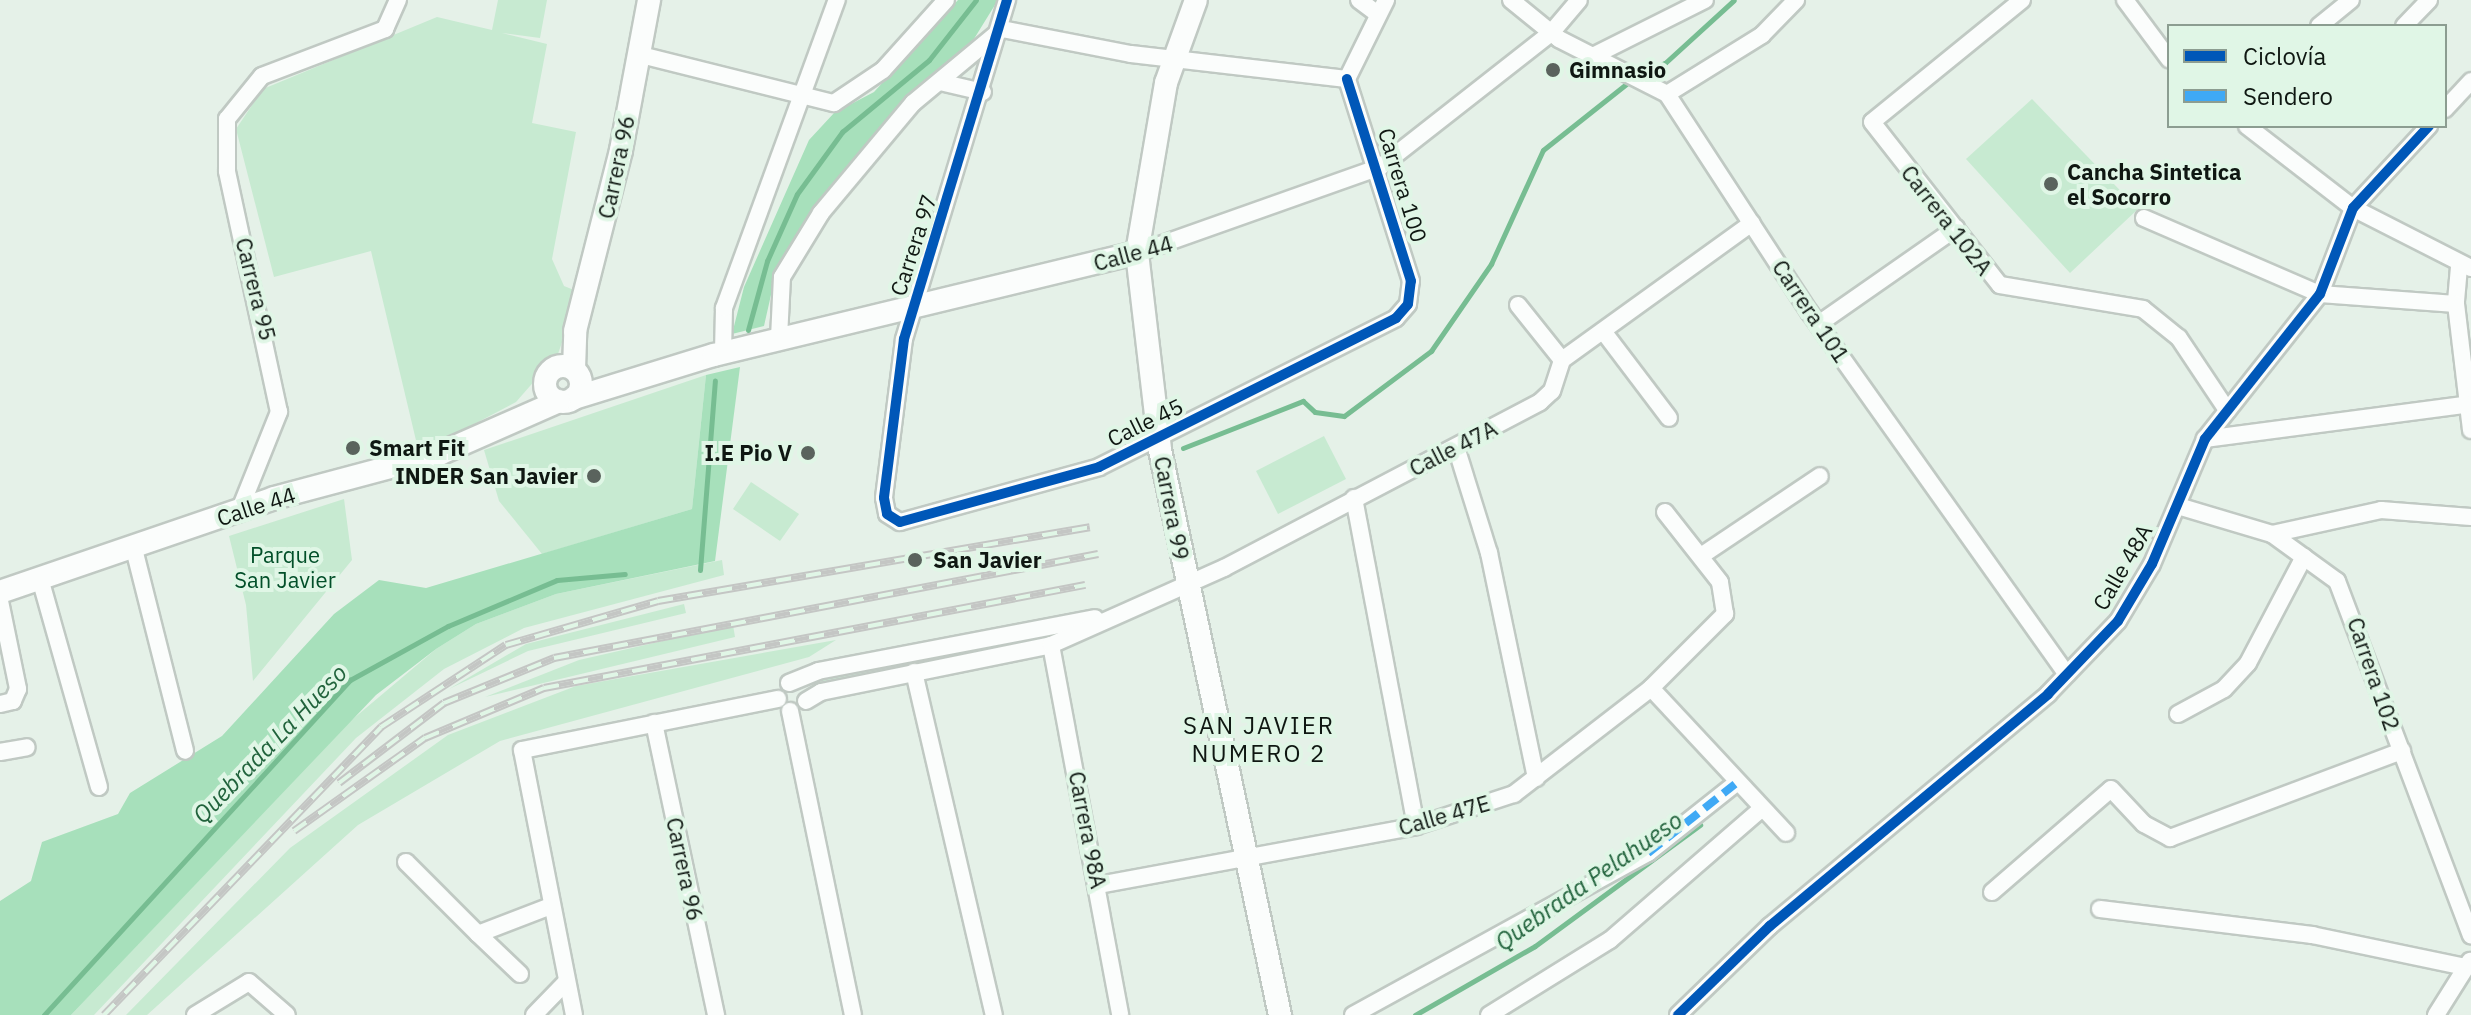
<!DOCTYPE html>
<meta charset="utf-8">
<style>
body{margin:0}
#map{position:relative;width:2471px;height:1015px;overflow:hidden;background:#e5f1e8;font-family:"IBM Plex Sans",sans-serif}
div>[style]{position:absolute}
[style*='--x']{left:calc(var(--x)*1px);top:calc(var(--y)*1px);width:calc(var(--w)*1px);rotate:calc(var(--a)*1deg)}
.green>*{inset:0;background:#c7ead1}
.forest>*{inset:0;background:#a7e0bb}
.stream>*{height:5px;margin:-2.5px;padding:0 2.5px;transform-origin:2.5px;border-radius:2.5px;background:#77bd92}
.roads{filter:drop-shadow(2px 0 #c0c9c3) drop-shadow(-2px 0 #c0c9c3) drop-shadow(0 2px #c0c9c3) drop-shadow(0 -2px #c0c9c3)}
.street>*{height:16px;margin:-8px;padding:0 8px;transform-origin:8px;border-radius:8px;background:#fbfdfc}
.secondary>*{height:22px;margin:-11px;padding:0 11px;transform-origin:11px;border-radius:11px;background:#fbfdfc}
.secondary>.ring{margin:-11px;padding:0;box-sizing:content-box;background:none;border:22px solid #fbfdfc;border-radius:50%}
.rail>*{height:8px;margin-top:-4px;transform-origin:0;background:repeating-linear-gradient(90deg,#e0f6e6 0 15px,#c4c6c4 0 30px);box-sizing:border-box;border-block:2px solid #c4c6c4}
.quiet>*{height:8px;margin-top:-4px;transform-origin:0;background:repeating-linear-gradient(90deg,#3fa9f5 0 16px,transparent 0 24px)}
.cycleway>*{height:10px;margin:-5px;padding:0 5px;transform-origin:5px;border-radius:5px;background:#0057b8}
.dots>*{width:22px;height:22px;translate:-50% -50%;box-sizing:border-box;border:4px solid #e0f6e6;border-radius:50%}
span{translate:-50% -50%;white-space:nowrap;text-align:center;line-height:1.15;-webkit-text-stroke:8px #e0f6e6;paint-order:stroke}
.poi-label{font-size:22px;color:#0f1712;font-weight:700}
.left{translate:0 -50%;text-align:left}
.right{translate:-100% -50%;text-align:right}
.street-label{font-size:22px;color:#0f1712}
.park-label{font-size:22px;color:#024f29}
.neighbourhood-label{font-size:24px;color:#0f1712;letter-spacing:2px}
.water-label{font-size:24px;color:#21633c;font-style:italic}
.legend{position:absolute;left:2167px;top:24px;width:280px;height:104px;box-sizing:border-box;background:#e0f6e6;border:2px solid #8c9d91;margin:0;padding:10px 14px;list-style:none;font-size:24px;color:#0f1712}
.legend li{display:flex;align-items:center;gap:16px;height:40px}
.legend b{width:40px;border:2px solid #8c9d91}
</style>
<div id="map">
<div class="green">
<i style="clip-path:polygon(498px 0,547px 0,540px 38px,502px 33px,547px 44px,532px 123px,576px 132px,552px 259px,564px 286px,579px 292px,558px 354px,516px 402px,419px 453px,371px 251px,274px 277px,236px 129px,263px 89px,437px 17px,492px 30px)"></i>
<i style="clip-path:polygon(2032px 99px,2138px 209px,2070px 273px,1966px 159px)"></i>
<i style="clip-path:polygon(706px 375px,692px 509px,542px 554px,499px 501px,484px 450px)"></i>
<i style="clip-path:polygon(1324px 436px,1346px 479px,1278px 514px,1256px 471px)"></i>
<i style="clip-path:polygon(751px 482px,799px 514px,780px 541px,733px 509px)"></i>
<i style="clip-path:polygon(344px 499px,352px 560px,253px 681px,246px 605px,229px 536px)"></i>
<i style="clip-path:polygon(722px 560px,724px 575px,524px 628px,444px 669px,356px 738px,94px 1015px,71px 1015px,347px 724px,436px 649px,476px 624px,556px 594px)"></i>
<i style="clip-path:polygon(684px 604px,686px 613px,528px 651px,449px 689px,526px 644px)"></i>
<i style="clip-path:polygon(733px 625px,735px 637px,485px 697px,579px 660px)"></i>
<i style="clip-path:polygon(836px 640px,809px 657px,500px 741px,358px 825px,147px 1015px,126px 1015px,290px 848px,448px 735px,576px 686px)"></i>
<i style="clip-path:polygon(926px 656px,927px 661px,816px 683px,816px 679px)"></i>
</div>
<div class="forest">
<i style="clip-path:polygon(958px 0,998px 0,969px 47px,899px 109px,810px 217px,775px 277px,764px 326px,732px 334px,744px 287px,809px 140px,834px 113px,874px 92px)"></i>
<i style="clip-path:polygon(740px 367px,715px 561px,556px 594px,476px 624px,436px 649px,376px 695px,71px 1015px,0 1015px,0 901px,31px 881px,42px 842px,118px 814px,130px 793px,222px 736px,334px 614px,379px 580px,426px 588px,692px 509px,706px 375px)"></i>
</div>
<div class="stream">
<i style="--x:1638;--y:76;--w:30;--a:-26"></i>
<i style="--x:1665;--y:63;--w:93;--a:-42.4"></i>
<i style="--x:748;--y:330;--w:72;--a:-74.6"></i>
<i style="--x:767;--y:261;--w:73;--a:-65.9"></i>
<i style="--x:797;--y:194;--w:77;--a:-54"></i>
<i style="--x:842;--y:132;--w:113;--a:-39.6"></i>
<i style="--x:929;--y:60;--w:76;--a:-51.9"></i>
<i style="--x:1183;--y:448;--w:129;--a:-21.4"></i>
<i style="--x:1303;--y:401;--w:16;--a:43"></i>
<i style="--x:1315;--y:412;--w:29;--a:8"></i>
<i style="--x:1344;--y:416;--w:109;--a:-36.8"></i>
<i style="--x:1431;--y:351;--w:106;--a:-55.4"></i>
<i style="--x:1491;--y:264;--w:125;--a:-65.5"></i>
<i style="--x:1543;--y:150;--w:111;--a:-38.4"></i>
<i style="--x:700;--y:570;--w:190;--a:-85.5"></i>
<i style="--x:44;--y:1015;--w:454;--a:-47.6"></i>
<i style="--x:350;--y:680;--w:112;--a:-28.9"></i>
<i style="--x:448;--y:626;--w:118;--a:-22.9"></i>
<i style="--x:557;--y:580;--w:68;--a:-5"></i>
<i style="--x:1415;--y:1015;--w:138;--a:-29.9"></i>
<i style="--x:1535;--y:946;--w:205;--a:-36.3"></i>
</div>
<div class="roads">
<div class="street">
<i style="--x:1007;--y:0;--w:354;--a:106.9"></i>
<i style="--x:904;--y:339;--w:160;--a:97.2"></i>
<i style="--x:884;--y:498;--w:16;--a:79"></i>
<i style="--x:887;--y:514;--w:15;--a:32"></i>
<i style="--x:900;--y:522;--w:206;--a:-15.4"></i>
<i style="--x:1099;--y:467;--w:332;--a:-26.6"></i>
<i style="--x:1396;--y:318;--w:18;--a:-49"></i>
<i style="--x:1408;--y:304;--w:23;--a:-83"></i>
<i style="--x:1411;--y:281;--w:212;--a:-107.6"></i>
<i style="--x:1359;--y:0;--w:21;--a:37"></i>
<i style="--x:1511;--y:0;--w:62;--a:39.1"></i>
<i style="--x:1559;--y:39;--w:121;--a:27"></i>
<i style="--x:1667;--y:94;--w:262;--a:56.9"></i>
<i style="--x:1810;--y:313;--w:443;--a:54.6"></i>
<i style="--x:2022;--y:0;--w:193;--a:140.9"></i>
<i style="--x:1872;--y:122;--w:207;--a:51.9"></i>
<i style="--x:2000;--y:285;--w:145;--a:9.5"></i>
<i style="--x:2143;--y:309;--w:46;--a:38.9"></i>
<i style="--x:2179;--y:338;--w:87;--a:56.3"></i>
<i style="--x:2125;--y:0;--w:74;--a:53.3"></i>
<i style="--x:2319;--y:26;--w:41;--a:-39.1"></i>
<i style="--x:2404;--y:26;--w:36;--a:-46"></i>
<i style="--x:641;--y:55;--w:199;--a:14"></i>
<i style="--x:834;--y:103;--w:59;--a:-34"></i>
<i style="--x:883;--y:70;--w:94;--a:-48"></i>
<i style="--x:1595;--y:55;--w:123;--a:-26.6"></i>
<i style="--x:1347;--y:79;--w:88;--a:-63.7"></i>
<i style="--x:940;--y:82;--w:44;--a:13.1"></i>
<i style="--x:1667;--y:94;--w:112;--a:-31.8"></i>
<i style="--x:1762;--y:35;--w:49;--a:-45.8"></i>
<i style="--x:2445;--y:109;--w:38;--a:-47"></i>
<i style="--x:2247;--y:126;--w:134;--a:37.7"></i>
<i style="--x:2353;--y:208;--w:132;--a:27"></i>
<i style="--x:2144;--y:218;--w:192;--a:23.4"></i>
<i style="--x:2320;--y:294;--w:136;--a:4.2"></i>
<i style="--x:1137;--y:253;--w:258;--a:-19.5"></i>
<i style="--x:1380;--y:167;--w:217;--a:-38.1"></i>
<i style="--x:1551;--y:33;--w:43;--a:-49.7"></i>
<i style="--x:2459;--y:267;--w:37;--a:95"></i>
<i style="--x:2456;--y:304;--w:127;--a:83.2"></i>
<i style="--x:1518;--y:305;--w:70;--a:51.3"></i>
<i style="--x:1820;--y:323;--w:166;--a:-34.9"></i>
<i style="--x:1603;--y:331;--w:109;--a:52.8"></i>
<i style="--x:779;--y:338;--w:61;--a:-87.2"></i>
<i style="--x:782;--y:277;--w:75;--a:-58.6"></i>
<i style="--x:821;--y:213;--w:143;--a:-50.1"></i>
<i style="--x:913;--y:103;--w:116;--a:-39.7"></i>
<i style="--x:1002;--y:29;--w:131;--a:11"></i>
<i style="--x:1131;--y:54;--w:217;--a:6.6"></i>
<i style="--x:723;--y:352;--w:44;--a:-88.7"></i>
<i style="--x:724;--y:308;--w:328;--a:-69.9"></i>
<i style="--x:2205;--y:439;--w:268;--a:-7.5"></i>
<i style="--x:1456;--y:447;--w:111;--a:72.7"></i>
<i style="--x:1489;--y:553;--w:230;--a:78.2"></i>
<i style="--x:1354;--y:498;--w:334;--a:79.3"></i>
<i style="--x:2178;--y:506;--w:98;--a:16.6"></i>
<i style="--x:2272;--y:534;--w:80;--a:35.9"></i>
<i style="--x:2337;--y:581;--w:379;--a:69.3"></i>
<i style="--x:240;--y:509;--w:105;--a:-68.1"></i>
<i style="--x:279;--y:412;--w:247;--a:-102.2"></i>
<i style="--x:227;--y:171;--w:52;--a:-90"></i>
<i style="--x:227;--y:119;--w:55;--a:-50.9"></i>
<i style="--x:262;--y:76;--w:132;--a:-20.9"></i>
<i style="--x:385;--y:29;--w:32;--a:-66"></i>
<i style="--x:2272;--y:534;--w:112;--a:-12.4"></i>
<i style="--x:2381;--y:510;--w:90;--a:4.4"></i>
<i style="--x:134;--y:549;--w:208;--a:75.8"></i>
<i style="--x:1701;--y:556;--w:143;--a:-33.9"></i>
<i style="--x:41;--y:582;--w:213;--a:74.2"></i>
<i style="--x:0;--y:601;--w:90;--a:78.4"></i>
<i style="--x:18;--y:689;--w:13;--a:113"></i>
<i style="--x:13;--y:701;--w:13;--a:167"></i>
<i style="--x:1051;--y:645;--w:376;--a:79.4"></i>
<i style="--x:914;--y:672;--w:352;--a:76.9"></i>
<i style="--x:789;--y:683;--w:31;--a:-22"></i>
<i style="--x:818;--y:671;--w:282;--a:-10.8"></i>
<i style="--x:1651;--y:688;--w:198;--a:47"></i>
<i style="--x:806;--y:701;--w:17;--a:-31"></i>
<i style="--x:821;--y:692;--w:235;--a:-11.5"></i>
<i style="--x:1051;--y:645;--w:189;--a:-24"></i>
<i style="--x:1224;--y:568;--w:357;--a:-27.7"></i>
<i style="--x:1540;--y:402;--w:16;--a:-43"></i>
<i style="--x:1552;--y:391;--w:33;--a:-72"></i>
<i style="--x:1562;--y:360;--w:234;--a:-35.8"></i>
<i style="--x:790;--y:711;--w:310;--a:78.3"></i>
<i style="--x:2178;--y:714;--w:52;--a:-28.5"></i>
<i style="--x:2224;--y:689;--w:35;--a:-47"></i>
<i style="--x:2248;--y:663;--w:120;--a:-62.2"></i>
<i style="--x:654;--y:723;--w:299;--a:78"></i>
<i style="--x:0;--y:752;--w:27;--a:-10"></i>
<i style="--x:406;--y:862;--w:102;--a:45"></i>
<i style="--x:478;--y:934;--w:78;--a:-21"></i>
<i style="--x:1099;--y:885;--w:322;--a:-10.5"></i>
<i style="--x:1416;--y:826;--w:103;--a:-18.1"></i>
<i style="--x:1514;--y:794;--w:173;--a:-37.7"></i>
<i style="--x:1651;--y:688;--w:105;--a:-45"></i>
<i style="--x:1725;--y:614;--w:32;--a:-99"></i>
<i style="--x:1720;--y:582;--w:89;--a:-128.2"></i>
<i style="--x:1992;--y:892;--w:157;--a:-40.9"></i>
<i style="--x:2111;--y:789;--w:48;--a:46.7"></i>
<i style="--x:2144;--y:824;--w:30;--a:28"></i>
<i style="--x:2170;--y:838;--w:248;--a:-20.6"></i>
<i style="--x:2100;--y:909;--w:214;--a:7"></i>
<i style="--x:2312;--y:935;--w:156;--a:11.8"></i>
<i style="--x:478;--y:934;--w:58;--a:43.6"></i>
<i style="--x:195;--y:1015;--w:63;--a:-31.4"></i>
<i style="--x:249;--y:982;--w:50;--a:41"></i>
<i style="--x:534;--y:1015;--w:46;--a:-45.9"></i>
<i style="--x:574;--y:1015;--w:270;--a:-101.1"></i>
<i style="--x:522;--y:750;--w:261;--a:-11.3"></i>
<i style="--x:1353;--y:1015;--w:337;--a:-28.8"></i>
<i style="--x:1648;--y:853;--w:111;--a:-38.4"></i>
<i style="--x:1489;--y:1015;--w:142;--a:-31.8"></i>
<i style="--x:1610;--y:940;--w:197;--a:-40.9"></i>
<i style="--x:1678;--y:1015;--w:128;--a:-44.1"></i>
<i style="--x:1770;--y:926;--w:362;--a:-39.8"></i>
<i style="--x:2048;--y:694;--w:101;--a:-46.2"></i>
<i style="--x:2118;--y:621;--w:66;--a:-59.2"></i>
<i style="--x:2152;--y:564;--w:136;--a:-67"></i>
<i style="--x:2205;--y:439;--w:185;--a:-51.6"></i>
<i style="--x:2320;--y:294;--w:92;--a:-69"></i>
<i style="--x:2353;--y:208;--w:112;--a:-47.2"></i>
<i style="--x:2436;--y:1015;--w:64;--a:-57.8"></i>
</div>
<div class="secondary">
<i style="--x:1196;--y:0;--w:88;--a:109.9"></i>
<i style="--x:1166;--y:83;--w:172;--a:99.7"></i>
<i style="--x:1137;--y:253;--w:198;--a:83.3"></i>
<i style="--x:1160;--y:450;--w:578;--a:78.01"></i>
<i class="ring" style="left:545px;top:366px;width:14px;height:14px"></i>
<i style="--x:574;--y:369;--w:38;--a:-88"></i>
<i style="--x:575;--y:331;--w:187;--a:-75.7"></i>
<i style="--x:621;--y:150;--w:153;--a:-79.4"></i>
<i style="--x:574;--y:398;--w:146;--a:-17.1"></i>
<i style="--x:714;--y:355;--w:435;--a:-13.6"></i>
<i style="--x:0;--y:592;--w:290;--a:-18.9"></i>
<i style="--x:274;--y:498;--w:171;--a:-14.9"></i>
<i style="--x:439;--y:454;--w:131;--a:-23.8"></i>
</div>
</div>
<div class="rail">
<i style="--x:339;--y:783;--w:132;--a:-37.3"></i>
<i style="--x:444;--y:703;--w:119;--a:-22.2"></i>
<i style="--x:554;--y:658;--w:554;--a:-10.82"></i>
<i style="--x:294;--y:831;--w:161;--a:-35.4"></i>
<i style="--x:425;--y:738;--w:129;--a:-22.8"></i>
<i style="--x:544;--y:688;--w:551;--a:-10.78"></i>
<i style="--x:104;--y:1015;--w:400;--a:-46.1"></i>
<i style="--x:381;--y:727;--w:149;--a:-33.3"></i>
<i style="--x:506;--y:645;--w:158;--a:-16.1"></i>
<i style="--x:658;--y:601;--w:438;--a:-9.7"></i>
</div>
<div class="quiet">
<i style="--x:1648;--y:853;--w:111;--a:-38.4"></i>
</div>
<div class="cycleway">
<i style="--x:1007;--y:0;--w:354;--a:106.9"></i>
<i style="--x:904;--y:339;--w:160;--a:97.2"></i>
<i style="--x:884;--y:498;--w:16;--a:79"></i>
<i style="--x:887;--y:514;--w:15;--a:32"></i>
<i style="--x:900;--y:522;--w:206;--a:-15.4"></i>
<i style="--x:1099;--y:467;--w:332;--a:-26.6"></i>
<i style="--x:1396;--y:318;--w:18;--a:-49"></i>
<i style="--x:1408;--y:304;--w:23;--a:-83"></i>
<i style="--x:1411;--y:281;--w:212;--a:-107.6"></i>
<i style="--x:1678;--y:1015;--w:128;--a:-44.1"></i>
<i style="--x:1770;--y:926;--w:362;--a:-39.8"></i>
<i style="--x:2048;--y:694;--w:101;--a:-46.2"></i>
<i style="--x:2118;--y:621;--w:66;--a:-59.2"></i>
<i style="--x:2152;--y:564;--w:136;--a:-67"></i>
<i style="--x:2205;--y:439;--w:185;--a:-51.6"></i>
<i style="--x:2320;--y:294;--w:92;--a:-69"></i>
<i style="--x:2353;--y:208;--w:112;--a:-47.2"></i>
</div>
<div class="dots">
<i style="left:1553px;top:70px;background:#5a635d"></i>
<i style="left:2051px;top:184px;background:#5a635d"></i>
<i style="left:353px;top:448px;background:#5a635d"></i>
<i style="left:808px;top:453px;background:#5a635d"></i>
<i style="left:594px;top:476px;background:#5a635d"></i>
<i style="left:915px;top:560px;background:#5a635d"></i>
</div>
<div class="poi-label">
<span class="left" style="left:1569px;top:70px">Gimnasio</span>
<span class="left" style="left:2067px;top:184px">Cancha Sintetica<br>el Socorro</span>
<span class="left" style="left:369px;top:448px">Smart Fit</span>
<span class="right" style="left:792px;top:453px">I.E Pio V</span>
<span class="right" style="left:578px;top:476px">INDER San Javier</span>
<span class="left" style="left:933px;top:560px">San Javier</span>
</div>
<div class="street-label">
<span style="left:616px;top:167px;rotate:-78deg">Carrera 96</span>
<span style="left:1403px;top:185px;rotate:73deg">Carrera 100</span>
<span style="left:1947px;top:220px;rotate:52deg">Carrera 102A</span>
<span style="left:913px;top:245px;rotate:-72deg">Carrera 97</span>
<span style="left:1133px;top:253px;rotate:-15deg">Calle 44</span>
<span style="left:256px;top:289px;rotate:76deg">Carrera 95</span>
<span style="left:1811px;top:311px;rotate:56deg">Carrera 101</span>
<span style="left:1145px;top:422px;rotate:-26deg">Calle 45</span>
<span style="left:1453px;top:448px;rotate:-27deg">Calle 47A</span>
<span style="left:256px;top:506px;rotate:-18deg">Calle 44</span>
<span style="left:1172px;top:508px;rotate:79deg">Carrera 99</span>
<span style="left:2122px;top:567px;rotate:-60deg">Calle 48A</span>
<span style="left:2374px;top:674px;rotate:71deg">Carrera 102</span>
<span style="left:1444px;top:815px;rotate:-16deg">Calle 47E</span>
<span style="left:1088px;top:830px;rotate:79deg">Carrera 98A</span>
<span style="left:685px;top:869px;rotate:78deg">Carrera 96</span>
</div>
<div class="park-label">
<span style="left:285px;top:567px">Parque<br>San Javier</span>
</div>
<div class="neighbourhood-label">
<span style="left:1259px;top:740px">SAN JAVIER<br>NUMERO 2</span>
</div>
<div class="water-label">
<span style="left:270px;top:744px;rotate:-46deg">Quebrada La Hueso</span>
<span style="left:1589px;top:881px;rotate:-35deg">Quebrada Pelahueso</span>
</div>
<ul class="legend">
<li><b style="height:10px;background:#0057b8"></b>Ciclovía</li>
<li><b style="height:10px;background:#3fa9f5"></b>Sendero</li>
</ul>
</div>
